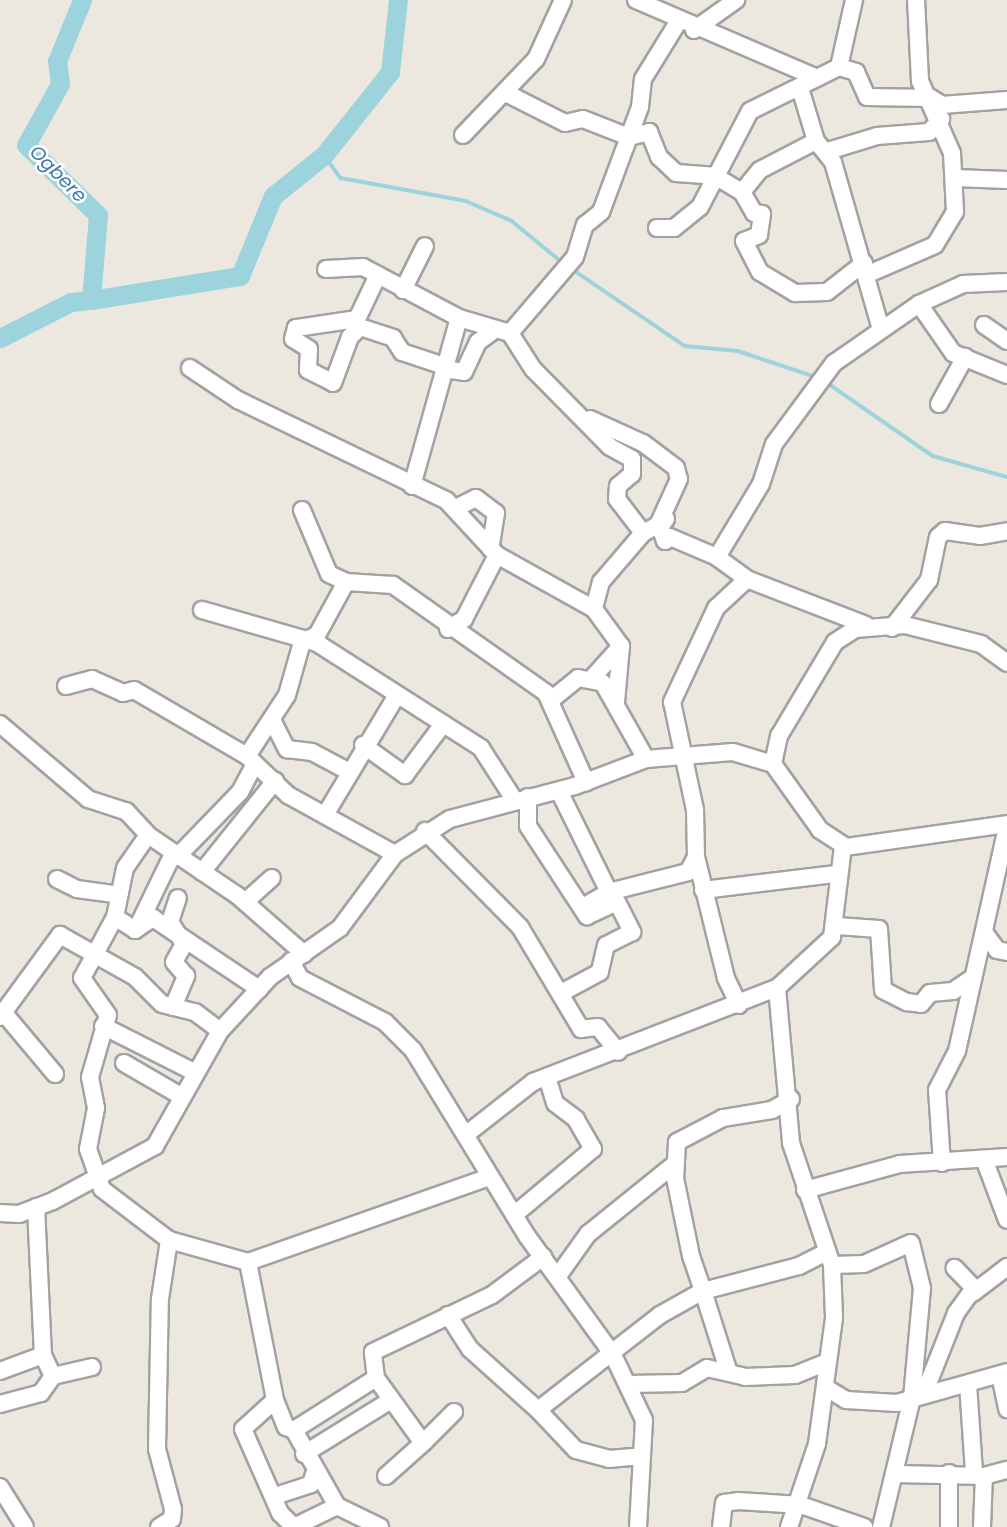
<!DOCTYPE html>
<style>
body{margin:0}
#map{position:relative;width:1007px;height:1527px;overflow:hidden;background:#ede8df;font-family:Poppins,sans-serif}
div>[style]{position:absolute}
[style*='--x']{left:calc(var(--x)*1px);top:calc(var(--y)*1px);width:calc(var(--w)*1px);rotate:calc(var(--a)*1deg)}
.stream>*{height:3.5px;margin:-1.75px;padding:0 1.75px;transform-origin:1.75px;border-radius:1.75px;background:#9dd3dd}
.river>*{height:19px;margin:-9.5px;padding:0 9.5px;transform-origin:9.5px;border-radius:9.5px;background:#9dd3dd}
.roads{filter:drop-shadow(2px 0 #a2a2a2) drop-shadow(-2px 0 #a2a2a2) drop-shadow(0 2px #a2a2a2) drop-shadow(0 -2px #a2a2a2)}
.minor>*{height:16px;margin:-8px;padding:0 8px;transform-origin:8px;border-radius:8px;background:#fff}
span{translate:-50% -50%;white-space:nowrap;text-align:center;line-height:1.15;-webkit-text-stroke:5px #fff;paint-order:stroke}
.water-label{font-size:19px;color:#427aa5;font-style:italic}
</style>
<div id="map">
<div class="stream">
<i style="--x:324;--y:155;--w:29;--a:54"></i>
<i style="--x:341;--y:178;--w:127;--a:10.4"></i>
<i style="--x:466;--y:201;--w:50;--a:23.5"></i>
<i style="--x:512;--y:221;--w:66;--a:39.5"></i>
<i style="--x:572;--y:269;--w:137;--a:34.3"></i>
<i style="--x:685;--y:346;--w:53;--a:5.4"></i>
<i style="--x:738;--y:351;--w:82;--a:18.4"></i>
<i style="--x:826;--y:382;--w:130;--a:34.7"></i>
<i style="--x:933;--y:456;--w:77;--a:15.8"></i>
</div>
<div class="river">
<i style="--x:91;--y:300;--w:151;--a:-9.2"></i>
<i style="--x:240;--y:276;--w:87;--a:-67.6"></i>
<i style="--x:273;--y:196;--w:65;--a:-38.8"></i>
<i style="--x:324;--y:155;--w:106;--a:-51.5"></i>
<i style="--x:390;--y:72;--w:72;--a:-83.7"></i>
<i style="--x:0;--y:338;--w:80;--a:-26.9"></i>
<i style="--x:71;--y:302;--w:20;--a:-6"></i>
<i style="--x:91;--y:300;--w:85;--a:-85.3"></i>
<i style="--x:98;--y:215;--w:100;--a:-135.8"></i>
<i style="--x:26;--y:145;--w:70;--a:-60.9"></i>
<i style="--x:60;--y:84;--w:23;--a:-97"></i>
<i style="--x:57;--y:61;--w:66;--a:-67.7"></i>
</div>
<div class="roads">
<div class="minor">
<i style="--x:636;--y:0;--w:197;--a:23.3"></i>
<i style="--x:694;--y:30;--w:52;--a:-35.5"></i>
<i style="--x:839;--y:67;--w:18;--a:16"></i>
<i style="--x:856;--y:72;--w:27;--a:66"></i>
<i style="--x:867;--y:97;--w:64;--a:0.9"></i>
<i style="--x:931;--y:98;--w:13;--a:32"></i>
<i style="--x:942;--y:105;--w:65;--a:-4.4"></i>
<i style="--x:800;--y:88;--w:55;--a:73.2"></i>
<i style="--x:816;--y:141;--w:27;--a:51"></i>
<i style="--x:833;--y:162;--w:171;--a:74"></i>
<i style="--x:506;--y:93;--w:66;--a:27"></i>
<i style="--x:565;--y:123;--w:18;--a:-13"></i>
<i style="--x:583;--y:119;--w:49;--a:21.4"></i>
<i style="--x:629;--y:137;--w:21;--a:-14"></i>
<i style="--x:649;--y:132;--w:27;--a:68"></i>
<i style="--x:659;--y:157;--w:23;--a:43"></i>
<i style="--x:676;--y:173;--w:39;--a:4"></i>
<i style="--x:715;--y:176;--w:31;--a:31"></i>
<i style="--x:742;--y:192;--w:24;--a:60"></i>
<i style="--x:754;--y:213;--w:8;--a:7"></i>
<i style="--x:762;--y:214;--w:21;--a:98"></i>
<i style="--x:759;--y:235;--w:16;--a:158"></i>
<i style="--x:744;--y:241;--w:35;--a:63"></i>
<i style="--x:760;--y:272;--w:41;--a:31"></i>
<i style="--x:795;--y:293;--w:32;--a:-2"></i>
<i style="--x:827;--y:292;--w:47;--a:-38.1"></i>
<i style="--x:463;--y:135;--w:105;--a:-46.2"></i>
<i style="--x:536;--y:59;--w:65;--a:-65.4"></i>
<i style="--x:828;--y:151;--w:51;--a:-17"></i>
<i style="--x:877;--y:136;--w:52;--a:-4.4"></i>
<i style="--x:929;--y:132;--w:18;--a:-47"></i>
<i style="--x:955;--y:178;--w:52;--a:2.2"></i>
<i style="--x:742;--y:192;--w:28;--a:-51"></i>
<i style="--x:760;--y:170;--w:63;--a:-27.4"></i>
<i style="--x:657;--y:228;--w:17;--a:0"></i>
<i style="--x:674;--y:228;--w:33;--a:-39"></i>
<i style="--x:700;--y:207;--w:108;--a:-62.5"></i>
<i style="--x:750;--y:111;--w:99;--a:-26.3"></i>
<i style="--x:839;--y:67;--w:69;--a:-77.4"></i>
<i style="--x:326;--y:269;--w:37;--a:-3"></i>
<i style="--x:363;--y:267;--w:109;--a:28"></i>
<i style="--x:459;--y:318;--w:53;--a:16.4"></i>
<i style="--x:378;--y:275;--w:49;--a:115.5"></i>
<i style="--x:357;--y:319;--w:62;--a:171.6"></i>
<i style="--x:296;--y:328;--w:11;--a:105"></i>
<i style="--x:293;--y:339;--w:19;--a:32"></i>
<i style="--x:309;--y:349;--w:21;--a:93"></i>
<i style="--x:308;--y:370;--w:28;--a:27"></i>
<i style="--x:333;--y:383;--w:49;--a:-69.7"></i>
<i style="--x:350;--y:337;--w:14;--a:-45"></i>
<i style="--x:360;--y:327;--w:35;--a:18"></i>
<i style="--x:393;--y:338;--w:17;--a:57"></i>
<i style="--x:402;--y:352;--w:44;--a:18.4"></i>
<i style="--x:866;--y:275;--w:75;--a:-23.5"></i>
<i style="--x:935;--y:245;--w:39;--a:-59"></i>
<i style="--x:955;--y:212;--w:59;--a:-92.9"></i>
<i style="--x:952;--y:153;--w:79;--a:-114"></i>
<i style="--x:920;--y:81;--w:81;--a:-92.8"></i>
<i style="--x:403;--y:290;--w:49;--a:-63.4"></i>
<i style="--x:919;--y:304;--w:60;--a:55.2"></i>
<i style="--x:953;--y:353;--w:58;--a:22.2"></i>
<i style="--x:984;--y:325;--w:28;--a:35"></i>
<i style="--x:190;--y:368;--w:58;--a:33.7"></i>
<i style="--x:238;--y:400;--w:231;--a:25.7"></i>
<i style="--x:446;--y:500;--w:75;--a:47.2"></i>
<i style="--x:497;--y:555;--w:111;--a:29.1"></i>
<i style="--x:594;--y:609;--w:46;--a:53.9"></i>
<i style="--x:621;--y:646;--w:56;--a:95.1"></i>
<i style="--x:443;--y:369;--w:21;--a:8"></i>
<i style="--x:464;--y:372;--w:33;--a:-65"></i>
<i style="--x:478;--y:342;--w:17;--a:-36"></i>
<i style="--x:939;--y:404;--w:54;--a:-61"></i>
<i style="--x:590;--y:419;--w:58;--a:24.4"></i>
<i style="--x:643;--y:443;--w:41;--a:37.1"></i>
<i style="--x:676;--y:468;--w:11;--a:75"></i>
<i style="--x:679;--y:479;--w:51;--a:114.5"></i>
<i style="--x:658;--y:525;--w:17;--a:152"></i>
<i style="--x:643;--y:533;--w:65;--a:130.6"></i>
<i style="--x:601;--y:582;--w:28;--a:105"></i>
<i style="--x:412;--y:486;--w:174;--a:-74.4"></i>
<i style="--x:456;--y:508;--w:22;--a:-27"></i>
<i style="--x:476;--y:498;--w:25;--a:37"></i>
<i style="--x:496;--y:513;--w:36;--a:99"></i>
<i style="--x:302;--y:510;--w:69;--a:67.1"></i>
<i style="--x:329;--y:574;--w:19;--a:25"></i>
<i style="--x:346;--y:582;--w:47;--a:3.7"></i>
<i style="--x:393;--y:585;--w:187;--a:35.2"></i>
<i style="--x:546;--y:693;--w:98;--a:65.8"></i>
<i style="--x:666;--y:519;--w:10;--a:127"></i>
<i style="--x:660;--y:527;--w:15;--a:70"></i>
<i style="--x:665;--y:541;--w:6;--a:-39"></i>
<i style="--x:670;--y:537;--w:51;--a:23.1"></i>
<i style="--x:643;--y:533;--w:43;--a:-127.4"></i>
<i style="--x:617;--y:499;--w:13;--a:-86"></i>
<i style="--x:618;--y:486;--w:18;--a:-41"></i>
<i style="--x:632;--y:474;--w:15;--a:-90"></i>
<i style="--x:632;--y:459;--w:26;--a:-151"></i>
<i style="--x:609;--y:446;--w:108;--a:-134.6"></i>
<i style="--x:533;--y:369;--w:43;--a:-122.6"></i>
<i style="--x:510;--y:333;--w:100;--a:-49.5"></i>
<i style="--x:575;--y:257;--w:34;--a:-73"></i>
<i style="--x:585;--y:225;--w:21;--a:-39"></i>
<i style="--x:601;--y:212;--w:112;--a:-69.6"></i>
<i style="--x:640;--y:107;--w:28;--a:-84"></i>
<i style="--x:643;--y:79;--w:67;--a:-58.4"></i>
<i style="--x:202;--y:610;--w:120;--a:16"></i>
<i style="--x:317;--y:643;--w:195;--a:32.6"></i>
<i style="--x:481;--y:748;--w:63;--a:57.3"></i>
<i style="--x:866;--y:625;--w:128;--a:-158.9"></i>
<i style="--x:747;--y:579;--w:37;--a:-144"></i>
<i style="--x:717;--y:557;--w:85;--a:-58.9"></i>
<i style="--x:761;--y:484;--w:42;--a:-72"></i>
<i style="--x:774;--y:444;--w:101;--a:-53.5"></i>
<i style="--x:834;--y:363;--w:103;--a:-34.8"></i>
<i style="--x:919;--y:304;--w:48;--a:-24.4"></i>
<i style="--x:963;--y:284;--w:44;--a:-2.6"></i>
<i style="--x:892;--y:628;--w:61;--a:-52.4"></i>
<i style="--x:929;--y:580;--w:44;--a:-78.2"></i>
<i style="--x:938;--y:537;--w:9;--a:-41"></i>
<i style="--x:945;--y:531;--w:35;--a:8"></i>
<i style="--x:980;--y:536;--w:27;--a:-10"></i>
<i style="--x:448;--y:629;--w:19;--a:-32"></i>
<i style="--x:464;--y:619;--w:72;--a:-62.7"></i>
<i style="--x:593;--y:677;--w:42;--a:-47.9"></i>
<i style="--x:66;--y:686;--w:27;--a:-15"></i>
<i style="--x:92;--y:679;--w:34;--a:24"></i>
<i style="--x:123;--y:693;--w:11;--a:-15"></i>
<i style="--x:134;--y:690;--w:131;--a:30.3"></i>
<i style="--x:247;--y:756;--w:57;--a:43.6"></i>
<i style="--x:288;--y:795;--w:122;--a:28.9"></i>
<i style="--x:551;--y:700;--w:35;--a:-39"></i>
<i style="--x:578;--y:678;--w:25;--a:11"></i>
<i style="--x:603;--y:683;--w:87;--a:60.5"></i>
<i style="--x:272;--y:720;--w:33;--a:63"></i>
<i style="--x:287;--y:749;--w:25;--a:7"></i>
<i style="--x:312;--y:752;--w:40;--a:28"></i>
<i style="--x:0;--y:724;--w:116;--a:40.4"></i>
<i style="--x:88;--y:799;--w:40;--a:18"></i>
<i style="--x:126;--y:811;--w:33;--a:47"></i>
<i style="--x:148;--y:835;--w:109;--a:34.1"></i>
<i style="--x:238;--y:896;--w:88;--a:41.3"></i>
<i style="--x:363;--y:745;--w:52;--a:35.5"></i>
<i style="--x:405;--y:775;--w:64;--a:-53.3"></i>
<i style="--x:247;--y:756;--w:73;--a:-56.7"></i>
<i style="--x:287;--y:695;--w:55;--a:-74.2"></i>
<i style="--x:302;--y:642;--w:17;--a:-25"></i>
<i style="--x:317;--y:635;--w:60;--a:-61.3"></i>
<i style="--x:773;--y:764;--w:29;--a:-78"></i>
<i style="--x:779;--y:736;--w:109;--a:-59.2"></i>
<i style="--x:835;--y:642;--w:24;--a:-33"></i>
<i style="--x:855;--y:629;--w:50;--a:-4.6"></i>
<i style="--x:905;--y:625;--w:78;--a:14"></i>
<i style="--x:981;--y:644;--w:32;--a:36"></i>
<i style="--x:559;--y:791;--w:113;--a:63.7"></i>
<i style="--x:528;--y:797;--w:29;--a:90"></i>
<i style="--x:528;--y:826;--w:108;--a:56.8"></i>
<i style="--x:587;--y:916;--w:33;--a:-25"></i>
<i style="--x:617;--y:902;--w:34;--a:63"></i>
<i style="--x:632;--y:932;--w:29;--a:153"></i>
<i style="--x:606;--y:945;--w:28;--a:103"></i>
<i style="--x:600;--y:972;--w:44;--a:151.7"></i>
<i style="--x:325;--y:815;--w:138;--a:-59"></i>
<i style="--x:425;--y:831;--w:135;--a:45.3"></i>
<i style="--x:520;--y:927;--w:119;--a:59.1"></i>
<i style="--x:581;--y:1029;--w:17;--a:-7"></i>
<i style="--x:598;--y:1027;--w:32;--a:51"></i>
<i style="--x:148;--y:835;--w:40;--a:124.9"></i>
<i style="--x:125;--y:868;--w:50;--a:101.5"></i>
<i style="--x:115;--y:917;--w:69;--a:118.4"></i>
<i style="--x:82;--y:978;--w:45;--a:54.9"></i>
<i style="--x:108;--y:1015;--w:65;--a:106.2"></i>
<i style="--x:90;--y:1077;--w:32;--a:79"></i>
<i style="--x:96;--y:1108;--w:42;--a:101"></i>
<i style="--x:88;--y:1149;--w:42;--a:70.7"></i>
<i style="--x:102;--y:1189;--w:84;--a:37.3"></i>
<i style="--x:169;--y:1240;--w:82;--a:15.6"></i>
<i style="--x:248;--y:1262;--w:256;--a:-19.4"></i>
<i style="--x:177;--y:857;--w:91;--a:-45.9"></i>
<i style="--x:240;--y:792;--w:32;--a:-62"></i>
<i style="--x:202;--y:872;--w:117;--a:-51.3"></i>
<i style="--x:57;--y:879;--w:22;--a:27"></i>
<i style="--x:77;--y:889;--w:43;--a:7.9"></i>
<i style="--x:703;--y:890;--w:134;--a:-6.9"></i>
<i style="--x:245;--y:902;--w:36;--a:-42"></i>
<i style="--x:583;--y:907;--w:30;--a:-30"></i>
<i style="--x:609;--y:892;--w:81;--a:-14.2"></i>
<i style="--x:688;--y:872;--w:17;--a:-62"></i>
<i style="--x:115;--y:917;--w:24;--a:33"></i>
<i style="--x:135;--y:930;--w:22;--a:-34"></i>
<i style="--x:153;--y:918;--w:128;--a:33.8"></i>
<i style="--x:837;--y:926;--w:42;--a:4.1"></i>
<i style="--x:879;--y:929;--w:61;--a:86.2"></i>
<i style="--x:883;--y:990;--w:27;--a:27"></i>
<i style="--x:907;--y:1002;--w:14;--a:8"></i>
<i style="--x:921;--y:1004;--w:14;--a:-51"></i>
<i style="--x:930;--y:993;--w:23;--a:-5"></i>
<i style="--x:953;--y:991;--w:23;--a:-34"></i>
<i style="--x:137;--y:928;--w:82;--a:-64.1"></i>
<i style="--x:984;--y:932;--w:22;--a:54"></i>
<i style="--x:997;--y:950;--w:10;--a:11"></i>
<i style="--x:291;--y:961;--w:19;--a:62"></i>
<i style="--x:300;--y:978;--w:96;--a:27.4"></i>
<i style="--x:385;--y:1022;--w:40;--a:45"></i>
<i style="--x:413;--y:1050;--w:218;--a:58.5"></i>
<i style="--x:527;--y:1236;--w:147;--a:54.1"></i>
<i style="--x:613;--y:1355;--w:72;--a:64.5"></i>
<i style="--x:644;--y:1420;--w:107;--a:93.2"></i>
<i style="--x:777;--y:988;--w:156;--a:84.8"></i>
<i style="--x:791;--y:1143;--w:129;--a:71.4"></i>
<i style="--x:832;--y:1265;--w:53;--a:87.8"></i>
<i style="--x:834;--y:1318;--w:127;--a:97.7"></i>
<i style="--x:817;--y:1444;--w:88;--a:108.6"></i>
<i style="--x:739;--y:1005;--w:30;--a:-116"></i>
<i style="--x:726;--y:978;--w:125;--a:-103.9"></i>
<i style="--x:696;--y:857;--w:47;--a:-91.2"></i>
<i style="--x:695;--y:810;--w:110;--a:-102"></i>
<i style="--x:672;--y:702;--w:104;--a:-64.9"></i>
<i style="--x:716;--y:608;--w:42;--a:-43.1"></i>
<i style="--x:173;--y:1007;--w:34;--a:-67"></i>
<i style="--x:186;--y:976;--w:18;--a:-131"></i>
<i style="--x:174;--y:962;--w:21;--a:-61"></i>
<i style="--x:184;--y:944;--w:26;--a:-122"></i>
<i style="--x:170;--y:922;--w:25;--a:-72"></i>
<i style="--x:3;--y:1012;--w:81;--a:50"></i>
<i style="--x:0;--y:1017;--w:102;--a:-53.8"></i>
<i style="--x:60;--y:935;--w:86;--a:29.2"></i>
<i style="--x:135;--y:977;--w:38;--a:45"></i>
<i style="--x:162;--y:1004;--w:34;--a:14"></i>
<i style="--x:195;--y:1012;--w:31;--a:37"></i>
<i style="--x:103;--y:1026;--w:100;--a:26.8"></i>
<i style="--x:124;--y:1063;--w:64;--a:30.2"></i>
<i style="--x:791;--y:1099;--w:22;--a:150"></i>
<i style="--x:772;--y:1110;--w:50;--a:170.7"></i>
<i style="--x:723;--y:1118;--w:52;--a:152.4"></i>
<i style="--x:677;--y:1142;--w:36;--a:93"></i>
<i style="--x:675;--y:1178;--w:80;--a:78.4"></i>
<i style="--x:691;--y:1256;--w:37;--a:71"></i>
<i style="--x:703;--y:1291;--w:99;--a:-14.6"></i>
<i style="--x:799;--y:1266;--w:30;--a:-27"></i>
<i style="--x:468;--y:1133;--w:83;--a:-38.1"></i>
<i style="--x:533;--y:1082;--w:261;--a:-21.1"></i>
<i style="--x:777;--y:988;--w:75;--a:-42.8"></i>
<i style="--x:832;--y:937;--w:92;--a:-83.1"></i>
<i style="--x:984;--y:1159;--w:65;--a:69.3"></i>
<i style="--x:942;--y:1163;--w:73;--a:-93.9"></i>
<i style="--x:937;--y:1090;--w:44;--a:-62.9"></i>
<i style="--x:957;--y:1051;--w:230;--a:-77.4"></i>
<i style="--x:805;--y:1190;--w:98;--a:-15.3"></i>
<i style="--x:900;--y:1164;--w:107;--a:-3.7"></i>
<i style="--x:36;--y:1207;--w:148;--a:87.3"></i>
<i style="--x:43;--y:1355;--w:23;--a:65"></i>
<i style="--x:0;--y:1213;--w:19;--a:3"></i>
<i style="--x:19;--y:1214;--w:36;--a:-21"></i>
<i style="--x:53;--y:1201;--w:116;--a:-28.3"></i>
<i style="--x:155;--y:1146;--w:132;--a:-60.5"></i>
<i style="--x:220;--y:1031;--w:74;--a:-47.2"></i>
<i style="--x:270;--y:977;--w:85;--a:-35"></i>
<i style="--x:340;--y:928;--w:92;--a:-53.4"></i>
<i style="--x:395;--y:854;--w:65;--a:-32.5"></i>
<i style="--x:450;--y:819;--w:129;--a:-14.8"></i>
<i style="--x:575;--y:786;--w:76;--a:-20.8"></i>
<i style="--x:646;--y:759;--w:87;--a:-4.6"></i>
<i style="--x:733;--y:752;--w:42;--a:16.7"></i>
<i style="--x:773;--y:764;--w:81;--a:54.5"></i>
<i style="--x:820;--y:830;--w:31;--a:33"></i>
<i style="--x:846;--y:847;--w:163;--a:-8.1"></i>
<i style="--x:514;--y:1215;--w:103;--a:-39.9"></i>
<i style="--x:593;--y:1149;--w:34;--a:-120"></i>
<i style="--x:576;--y:1119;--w:26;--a:-143"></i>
<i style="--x:555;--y:1103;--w:27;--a:-107"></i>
<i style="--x:248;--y:1262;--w:141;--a:78.9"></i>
<i style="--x:275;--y:1400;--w:29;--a:68"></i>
<i style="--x:286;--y:1427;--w:9;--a:21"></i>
<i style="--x:294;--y:1430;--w:87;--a:60.5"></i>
<i style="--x:337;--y:1506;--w:48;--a:26"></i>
<i style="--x:832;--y:1265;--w:32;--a:-2"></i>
<i style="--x:864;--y:1264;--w:51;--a:-24.1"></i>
<i style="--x:911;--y:1243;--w:46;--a:76.3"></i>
<i style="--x:922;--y:1288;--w:110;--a:95.2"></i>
<i style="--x:912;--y:1398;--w:133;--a:103.5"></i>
<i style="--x:558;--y:1276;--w:52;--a:-54.5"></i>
<i style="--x:588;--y:1234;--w:113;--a:-38.9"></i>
<i style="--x:973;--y:1293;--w:43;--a:-37.4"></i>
<i style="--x:448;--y:1315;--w:40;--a:57.1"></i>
<i style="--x:470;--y:1349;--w:91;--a:41.9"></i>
<i style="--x:538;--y:1410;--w:155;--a:-37.9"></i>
<i style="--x:660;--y:1315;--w:49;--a:-29.2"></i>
<i style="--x:703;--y:1291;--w:83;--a:72.4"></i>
<i style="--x:0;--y:1371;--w:46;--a:-20.4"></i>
<i style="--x:1000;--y:1375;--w:35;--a:78"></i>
<i style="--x:53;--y:1376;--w:40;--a:-13"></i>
<i style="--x:629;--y:1384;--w:53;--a:-1.1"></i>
<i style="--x:682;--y:1383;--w:29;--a:-31"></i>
<i style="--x:707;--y:1368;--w:39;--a:13"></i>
<i style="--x:745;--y:1377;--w:50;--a:-2.3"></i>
<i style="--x:795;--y:1375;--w:35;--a:-22"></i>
<i style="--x:968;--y:1384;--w:89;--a:86.1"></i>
<i style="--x:828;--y:1389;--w:21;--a:31"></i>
<i style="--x:846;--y:1400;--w:51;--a:3.4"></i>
<i style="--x:897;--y:1403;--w:114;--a:-15.7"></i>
<i style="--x:924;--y:1394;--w:87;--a:-68.4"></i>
<i style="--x:956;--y:1313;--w:31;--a:-54"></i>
<i style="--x:974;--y:1288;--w:28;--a:-134"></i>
<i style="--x:275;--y:1400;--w:43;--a:137.8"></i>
<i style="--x:243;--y:1429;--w:92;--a:66.2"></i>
<i style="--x:280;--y:1513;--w:20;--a:45"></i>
<i style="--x:0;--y:1404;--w:42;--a:-15"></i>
<i style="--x:41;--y:1393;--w:21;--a:-55"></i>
<i style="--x:538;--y:1410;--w:55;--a:46.5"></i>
<i style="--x:576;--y:1450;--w:34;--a:15"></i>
<i style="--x:609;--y:1459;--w:33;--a:-5"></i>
<i style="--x:294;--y:1430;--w:97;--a:-32.4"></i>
<i style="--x:423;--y:1443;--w:44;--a:-45"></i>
<i style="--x:304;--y:1454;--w:102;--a:-31.8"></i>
<i style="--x:949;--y:1473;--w:54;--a:90"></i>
<i style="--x:896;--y:1474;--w:88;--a:1.3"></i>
<i style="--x:984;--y:1476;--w:24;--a:-15"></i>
<i style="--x:386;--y:1476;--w:50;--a:-41.7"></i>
<i style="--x:423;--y:1443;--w:80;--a:-125.9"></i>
<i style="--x:376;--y:1378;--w:26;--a:-97"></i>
<i style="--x:373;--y:1352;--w:132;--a:-25.6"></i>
<i style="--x:492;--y:1295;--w:64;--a:-36.7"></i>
<i style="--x:0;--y:1487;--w:47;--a:58"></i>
<i style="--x:275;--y:1496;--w:38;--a:-18"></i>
<i style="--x:311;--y:1484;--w:10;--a:-73"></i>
<i style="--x:159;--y:1527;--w:15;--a:-32"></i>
<i style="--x:172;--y:1519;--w:10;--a:-84"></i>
<i style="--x:173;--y:1509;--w:62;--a:-104.9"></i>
<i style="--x:157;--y:1449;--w:150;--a:-88.9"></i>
<i style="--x:160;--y:1299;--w:60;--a:-81.3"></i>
<i style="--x:294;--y:1527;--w:48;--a:-26"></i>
<i style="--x:721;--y:1527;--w:24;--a:-83"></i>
<i style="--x:724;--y:1503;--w:14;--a:-8"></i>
<i style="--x:738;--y:1501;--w:63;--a:3.6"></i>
<i style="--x:801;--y:1505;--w:67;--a:19.2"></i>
<i style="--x:982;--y:1527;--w:51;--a:-87.8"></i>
</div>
</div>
<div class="water-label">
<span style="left:58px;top:174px;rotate:45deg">Ogbere</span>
</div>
</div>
